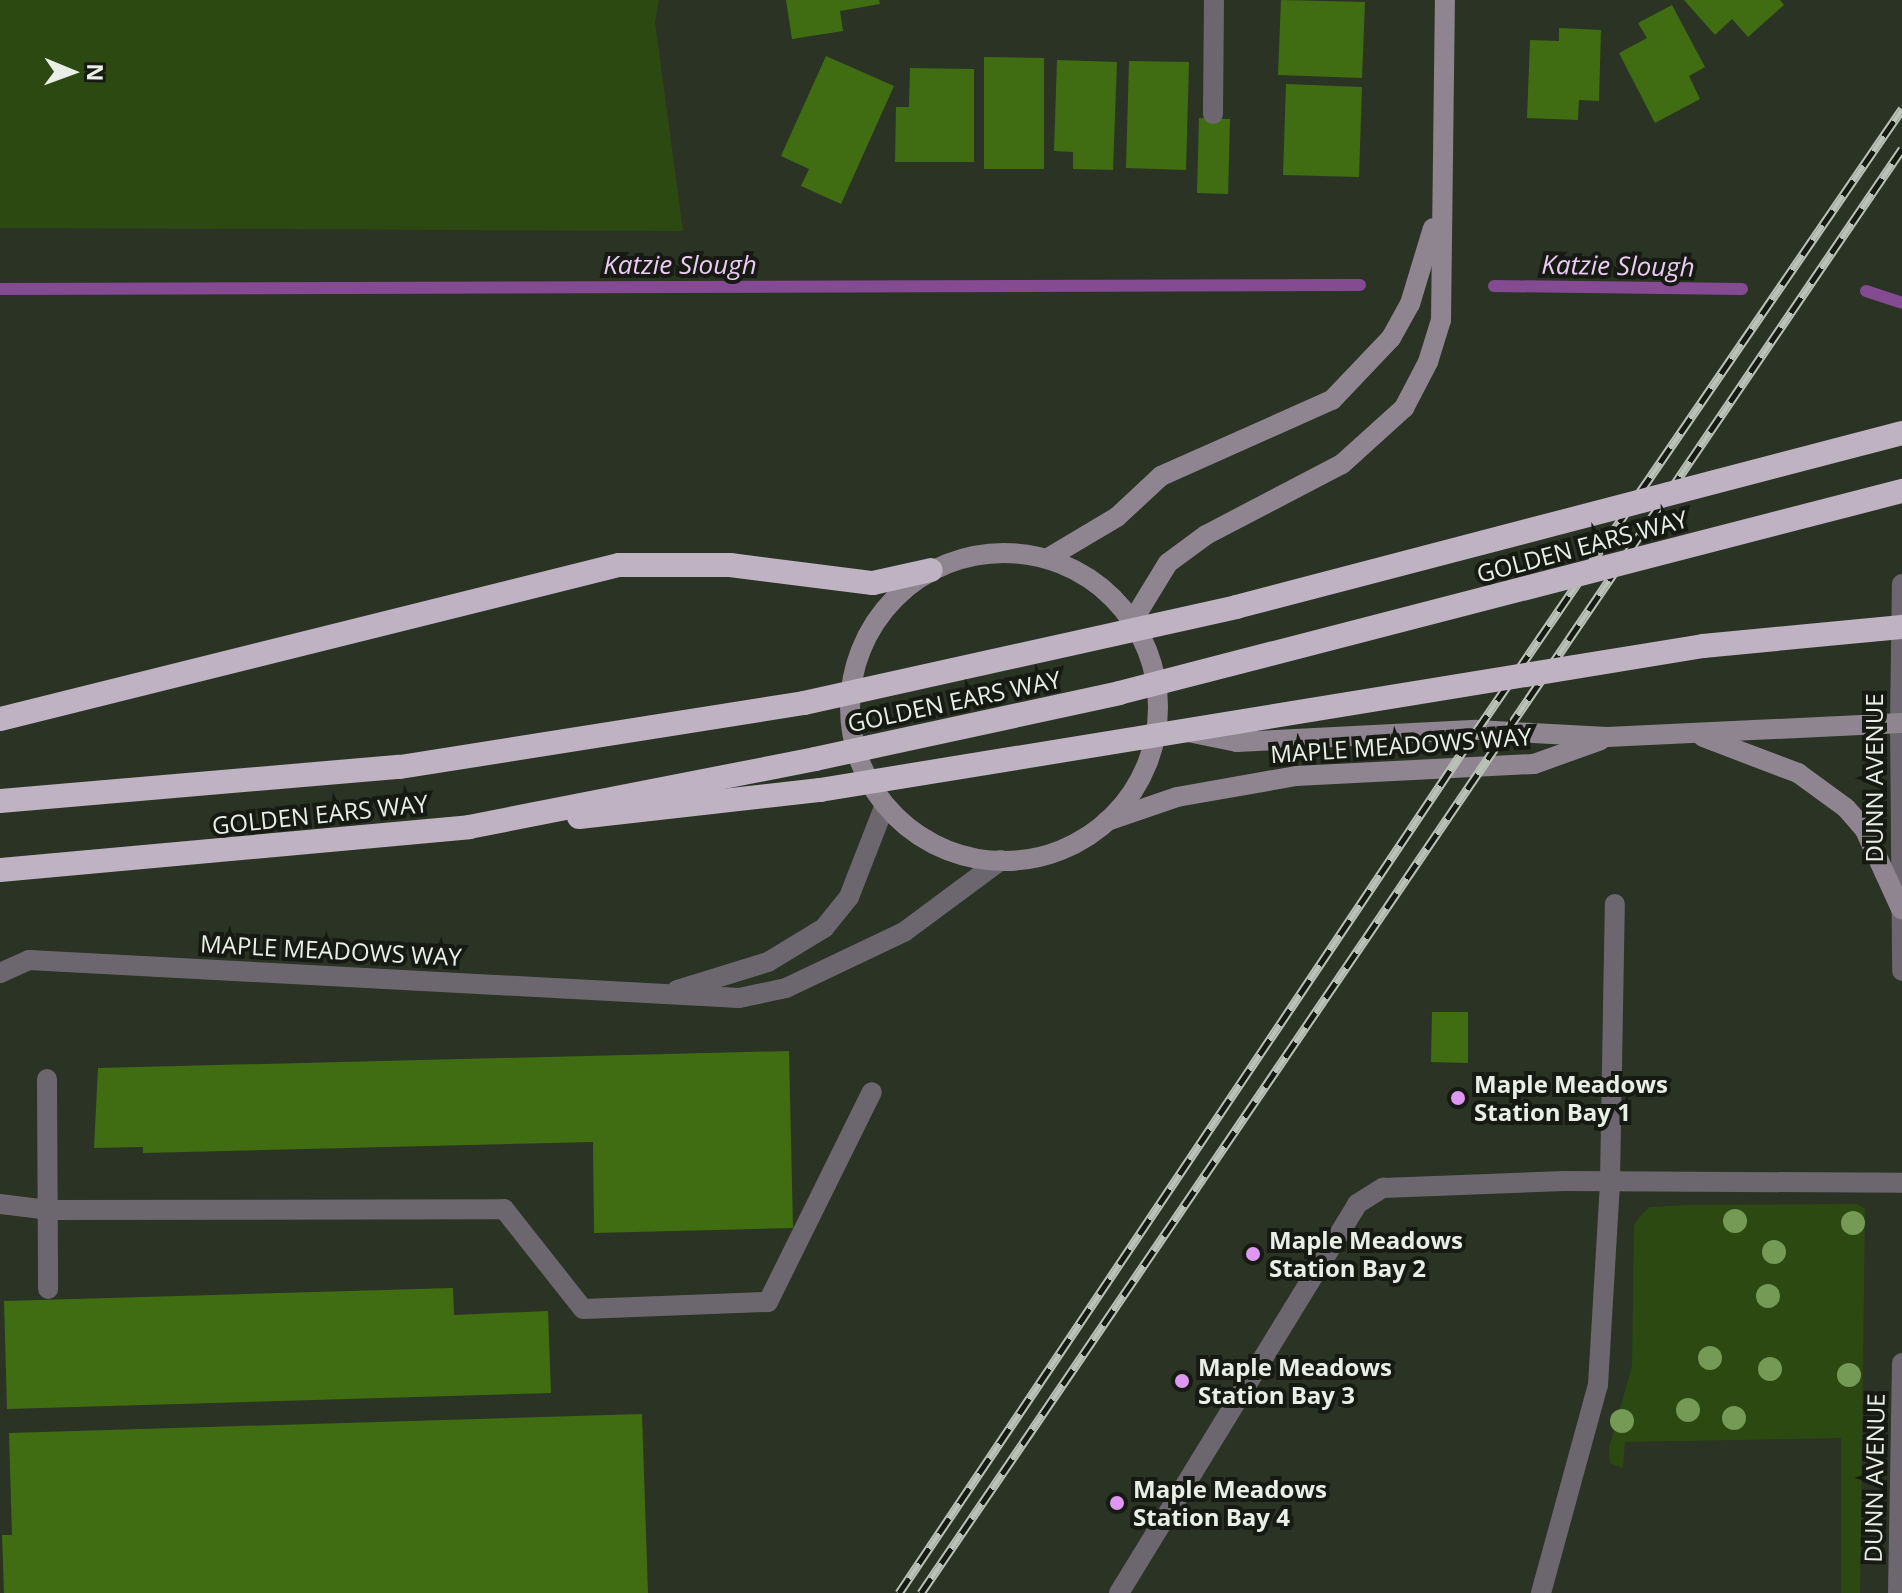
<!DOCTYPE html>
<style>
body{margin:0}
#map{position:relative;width:1902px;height:1593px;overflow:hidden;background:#2b3325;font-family:"Open Sans",sans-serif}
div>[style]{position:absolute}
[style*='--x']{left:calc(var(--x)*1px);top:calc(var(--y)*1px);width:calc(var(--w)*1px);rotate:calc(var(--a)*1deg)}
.green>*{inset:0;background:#2c4912}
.stream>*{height:12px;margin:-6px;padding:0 6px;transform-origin:6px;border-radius:6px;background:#844b93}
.building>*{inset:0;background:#406d11}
.service>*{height:20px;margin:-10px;padding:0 10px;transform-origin:10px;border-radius:10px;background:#6c676e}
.minor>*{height:20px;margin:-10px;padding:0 10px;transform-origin:10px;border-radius:10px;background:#6c676e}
.tertiary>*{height:20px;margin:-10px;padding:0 10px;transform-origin:10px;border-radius:10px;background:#6c676e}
.secondary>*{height:20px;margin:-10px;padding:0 10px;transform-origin:10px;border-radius:10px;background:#8e8590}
.secondary>.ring{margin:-10px;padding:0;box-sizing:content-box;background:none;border:20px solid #8e8590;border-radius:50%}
.motorway>*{height:24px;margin:-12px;padding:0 12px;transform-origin:12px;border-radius:12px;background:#bfb2c2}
.rail>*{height:9px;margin-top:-4.5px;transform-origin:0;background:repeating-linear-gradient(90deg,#161a13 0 18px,#bac1b6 0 36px);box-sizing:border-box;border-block:2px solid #bac1b6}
.motorway-bridge>*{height:24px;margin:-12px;padding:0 12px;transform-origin:12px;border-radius:12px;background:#bfb2c2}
.trees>*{width:24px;height:24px;margin:-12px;border-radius:50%;background:#749a56}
.dots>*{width:22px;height:22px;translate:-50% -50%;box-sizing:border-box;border:4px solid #161a13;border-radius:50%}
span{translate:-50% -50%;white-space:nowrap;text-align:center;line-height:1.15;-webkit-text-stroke:8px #161a13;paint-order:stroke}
.street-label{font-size:24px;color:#e9efe6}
.poi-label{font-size:24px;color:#e9efe6;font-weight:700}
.left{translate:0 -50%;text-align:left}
.water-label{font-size:26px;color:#eacbf2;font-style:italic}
.north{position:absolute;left:32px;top:32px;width:80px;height:80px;-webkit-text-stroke:6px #161a13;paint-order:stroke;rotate:91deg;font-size:22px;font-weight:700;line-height:32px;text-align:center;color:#e9efe6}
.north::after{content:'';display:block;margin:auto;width:28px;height:36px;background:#e9efe6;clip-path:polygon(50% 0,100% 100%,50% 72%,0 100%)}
</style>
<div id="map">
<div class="green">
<i style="clip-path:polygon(0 0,659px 0,655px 22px,683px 231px,0 228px)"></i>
<i style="clip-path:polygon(1857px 1204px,1865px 1209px,1860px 1593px,1841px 1593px,1841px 1438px,1625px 1442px,1623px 1468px,1610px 1463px,1609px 1448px,1632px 1366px,1634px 1225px,1640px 1216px,1650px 1207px,1686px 1205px)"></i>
</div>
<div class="stream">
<i style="--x:1494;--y:286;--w:248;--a:0.7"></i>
<i style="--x:0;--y:289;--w:1360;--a:-0.17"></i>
<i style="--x:1866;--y:291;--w:38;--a:18"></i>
</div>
<div class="building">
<i style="clip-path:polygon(786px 0,879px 0,880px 4px,840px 11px,843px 31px,792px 39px)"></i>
<i style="clip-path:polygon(1281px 0,1365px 2px,1362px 78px,1278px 75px)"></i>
<i style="clip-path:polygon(1684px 0,1780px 0,1784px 5px,1748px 37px,1732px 19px,1715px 35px)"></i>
<i style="clip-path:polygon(1672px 5px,1705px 67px,1689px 76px,1700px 99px,1655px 123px,1619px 53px,1647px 38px,1638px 23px)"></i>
<i style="clip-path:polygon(1559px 28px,1601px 30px,1599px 101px,1579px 100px,1578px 120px,1527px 118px,1530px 40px,1559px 41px)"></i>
<i style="clip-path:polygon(826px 56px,894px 86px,841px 204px,801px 186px,809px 169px,781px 156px)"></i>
<i style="clip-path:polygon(984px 57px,1044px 58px,1044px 169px,984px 169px)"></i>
<i style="clip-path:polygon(1057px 60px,1117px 62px,1113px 170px,1073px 169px,1073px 152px,1054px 151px)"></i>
<i style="clip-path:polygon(1129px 61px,1189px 62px,1186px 170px,1126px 168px)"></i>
<i style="clip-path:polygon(910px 68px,974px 69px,974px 162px,895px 162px,896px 107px,909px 107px)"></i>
<i style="clip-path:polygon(1286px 84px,1362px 87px,1359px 177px,1283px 175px)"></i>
<i style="clip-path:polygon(1199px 118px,1230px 119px,1228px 194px,1197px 193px)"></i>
<i style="clip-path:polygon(1432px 1012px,1468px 1012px,1468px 1063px,1431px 1062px)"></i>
<i style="clip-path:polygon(789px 1051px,793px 1228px,594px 1233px,593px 1142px,143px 1153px,143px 1147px,94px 1148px,98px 1068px)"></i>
<i style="clip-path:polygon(453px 1288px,454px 1315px,548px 1311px,551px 1393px,7px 1409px,4px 1301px)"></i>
<i style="clip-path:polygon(642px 1414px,648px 1593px,4px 1593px,2px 1535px,12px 1535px,9px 1433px)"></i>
</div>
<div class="service">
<i style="--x:1900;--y:723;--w:139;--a:-89.2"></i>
<i style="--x:47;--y:1079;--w:210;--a:89.7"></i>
<i style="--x:0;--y:1204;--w:48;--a:7.1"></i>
<i style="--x:48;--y:1210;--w:456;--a:-0.1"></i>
<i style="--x:504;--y:1209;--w:127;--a:51.7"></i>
<i style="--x:583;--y:1309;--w:185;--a:-2.2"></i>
<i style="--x:768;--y:1302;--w:234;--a:-63.7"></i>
<i style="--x:1119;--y:1593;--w:456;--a:-58.5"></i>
<i style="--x:1357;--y:1204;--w:31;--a:-32"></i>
<i style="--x:1383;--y:1188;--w:181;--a:-2.2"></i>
<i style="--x:1564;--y:1181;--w:338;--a:0.3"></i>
<i style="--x:1541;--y:1593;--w:216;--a:-74.7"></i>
<i style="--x:1598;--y:1385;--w:204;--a:-86.6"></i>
<i style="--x:1610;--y:1181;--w:277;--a:-89"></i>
</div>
<div class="minor">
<i style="--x:1213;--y:114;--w:114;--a:-89.5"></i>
<i style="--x:0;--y:973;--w:32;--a:-24"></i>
<i style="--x:29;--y:960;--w:711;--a:3.06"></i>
<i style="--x:739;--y:998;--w:48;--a:-12"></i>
<i style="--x:786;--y:988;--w:131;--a:-25.4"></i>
<i style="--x:904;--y:932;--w:121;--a:-36.6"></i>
<i style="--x:677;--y:990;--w:95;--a:-17.1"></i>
<i style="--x:768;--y:962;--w:66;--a:-31.3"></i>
<i style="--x:824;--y:928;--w:40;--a:-51"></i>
<i style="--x:849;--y:897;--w:97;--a:-68.7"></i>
</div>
<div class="tertiary">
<i style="--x:1900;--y:723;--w:248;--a:89.5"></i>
<i style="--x:1898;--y:1593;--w:230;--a:-89"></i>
</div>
<div class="secondary">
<i class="ring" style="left:850px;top:553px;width:288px;height:288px"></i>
<i style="--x:1048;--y:558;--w:80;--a:-30.7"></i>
<i style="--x:1117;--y:517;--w:60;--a:-43"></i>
<i style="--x:1161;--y:476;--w:187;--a:-24"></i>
<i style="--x:1332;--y:400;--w:86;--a:-46.4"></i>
<i style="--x:1391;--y:338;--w:39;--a:-61"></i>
<i style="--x:1410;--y:304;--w:79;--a:-73.2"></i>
<i style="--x:1135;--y:617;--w:63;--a:-58.6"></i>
<i style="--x:1168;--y:563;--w:47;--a:-36.4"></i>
<i style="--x:1206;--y:535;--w:153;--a:-27.6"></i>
<i style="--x:1342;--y:464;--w:84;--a:-42.1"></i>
<i style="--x:1404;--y:408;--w:52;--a:-62.4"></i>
<i style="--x:1428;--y:362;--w:44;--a:-72.8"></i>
<i style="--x:1441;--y:320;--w:320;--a:-89.3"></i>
<i style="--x:1188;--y:732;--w:50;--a:11.5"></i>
<i style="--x:1237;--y:742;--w:240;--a:-2.9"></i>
<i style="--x:1477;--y:730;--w:130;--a:3.1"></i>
<i style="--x:1607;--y:737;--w:295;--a:-2.7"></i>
<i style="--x:1703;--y:737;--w:102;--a:20.8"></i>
<i style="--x:1798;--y:773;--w:59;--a:36.1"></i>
<i style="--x:1846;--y:808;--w:29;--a:49"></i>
<i style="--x:1865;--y:830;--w:87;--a:65.5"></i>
<i style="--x:1107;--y:821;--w:74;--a:-18.9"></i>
<i style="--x:1177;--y:797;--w:121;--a:-10"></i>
<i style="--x:1296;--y:776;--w:238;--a:-2.9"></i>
<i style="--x:1534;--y:764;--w:71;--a:-19.7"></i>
</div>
<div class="motorway">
<i style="--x:0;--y:719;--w:638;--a:-13.97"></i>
<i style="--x:619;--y:565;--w:111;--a:0"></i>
<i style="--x:730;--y:565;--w:144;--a:7.2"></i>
<i style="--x:873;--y:583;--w:59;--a:-12.6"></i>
<i style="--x:0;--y:801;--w:401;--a:-4.9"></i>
<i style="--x:400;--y:767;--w:409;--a:-9"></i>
<i style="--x:579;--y:817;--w:243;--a:-6.4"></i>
<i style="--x:0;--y:870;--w:471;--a:-5.2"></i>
<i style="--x:469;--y:827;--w:353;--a:-11.1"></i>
</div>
<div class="rail">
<i style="--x:899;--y:1593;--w:1039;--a:-56.19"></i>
<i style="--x:1477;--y:730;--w:753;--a:-55.61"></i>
<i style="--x:921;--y:1593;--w:1746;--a:-55.81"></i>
</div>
<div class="motorway-bridge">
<i style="--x:804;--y:703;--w:443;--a:-12.5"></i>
<i style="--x:1236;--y:607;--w:688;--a:-14.64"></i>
<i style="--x:815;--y:759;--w:311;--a:-12.2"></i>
<i style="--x:1119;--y:693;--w:809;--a:-14.47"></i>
<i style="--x:820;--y:790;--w:895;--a:-9.26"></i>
<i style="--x:1703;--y:646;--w:200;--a:-5.5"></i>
</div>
<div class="trees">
<i style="left:1735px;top:1221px"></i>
<i style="left:1853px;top:1223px"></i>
<i style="left:1774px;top:1252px"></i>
<i style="left:1768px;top:1296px"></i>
<i style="left:1710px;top:1358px"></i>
<i style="left:1770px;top:1369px"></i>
<i style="left:1849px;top:1375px"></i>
<i style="left:1688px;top:1410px"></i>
<i style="left:1734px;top:1418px"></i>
<i style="left:1622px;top:1421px"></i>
</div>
<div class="dots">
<i style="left:1458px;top:1098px;background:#df98f1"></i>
<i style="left:1253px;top:1254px;background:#df98f1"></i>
<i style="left:1182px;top:1381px;background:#df98f1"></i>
<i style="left:1117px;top:1503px;background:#df98f1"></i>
</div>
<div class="street-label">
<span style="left:1582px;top:546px;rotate:-15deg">GOLDEN EARS WAY</span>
<span style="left:954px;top:701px;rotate:-12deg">GOLDEN EARS WAY</span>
<span style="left:1401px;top:745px;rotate:-4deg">MAPLE MEADOWS WAY</span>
<span style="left:1874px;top:778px;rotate:-90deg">DUNN AVENUE</span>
<span style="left:320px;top:814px;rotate:-6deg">GOLDEN EARS WAY</span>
<span style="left:331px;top:950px;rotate:3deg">MAPLE MEADOWS WAY</span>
<span style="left:1874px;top:1478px;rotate:-89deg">DUNN AVENUE</span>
</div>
<div class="poi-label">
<span class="left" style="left:1474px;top:1098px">Maple Meadows<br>Station Bay 1</span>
<span class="left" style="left:1269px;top:1254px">Maple Meadows<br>Station Bay 2</span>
<span class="left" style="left:1198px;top:1381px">Maple Meadows<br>Station Bay 3</span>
<span class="left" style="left:1133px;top:1503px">Maple Meadows<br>Station Bay 4</span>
</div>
<div class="water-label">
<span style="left:680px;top:265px">Katzie Slough</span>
<span style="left:1618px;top:266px;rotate:1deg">Katzie Slough</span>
</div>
<div class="north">N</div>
</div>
